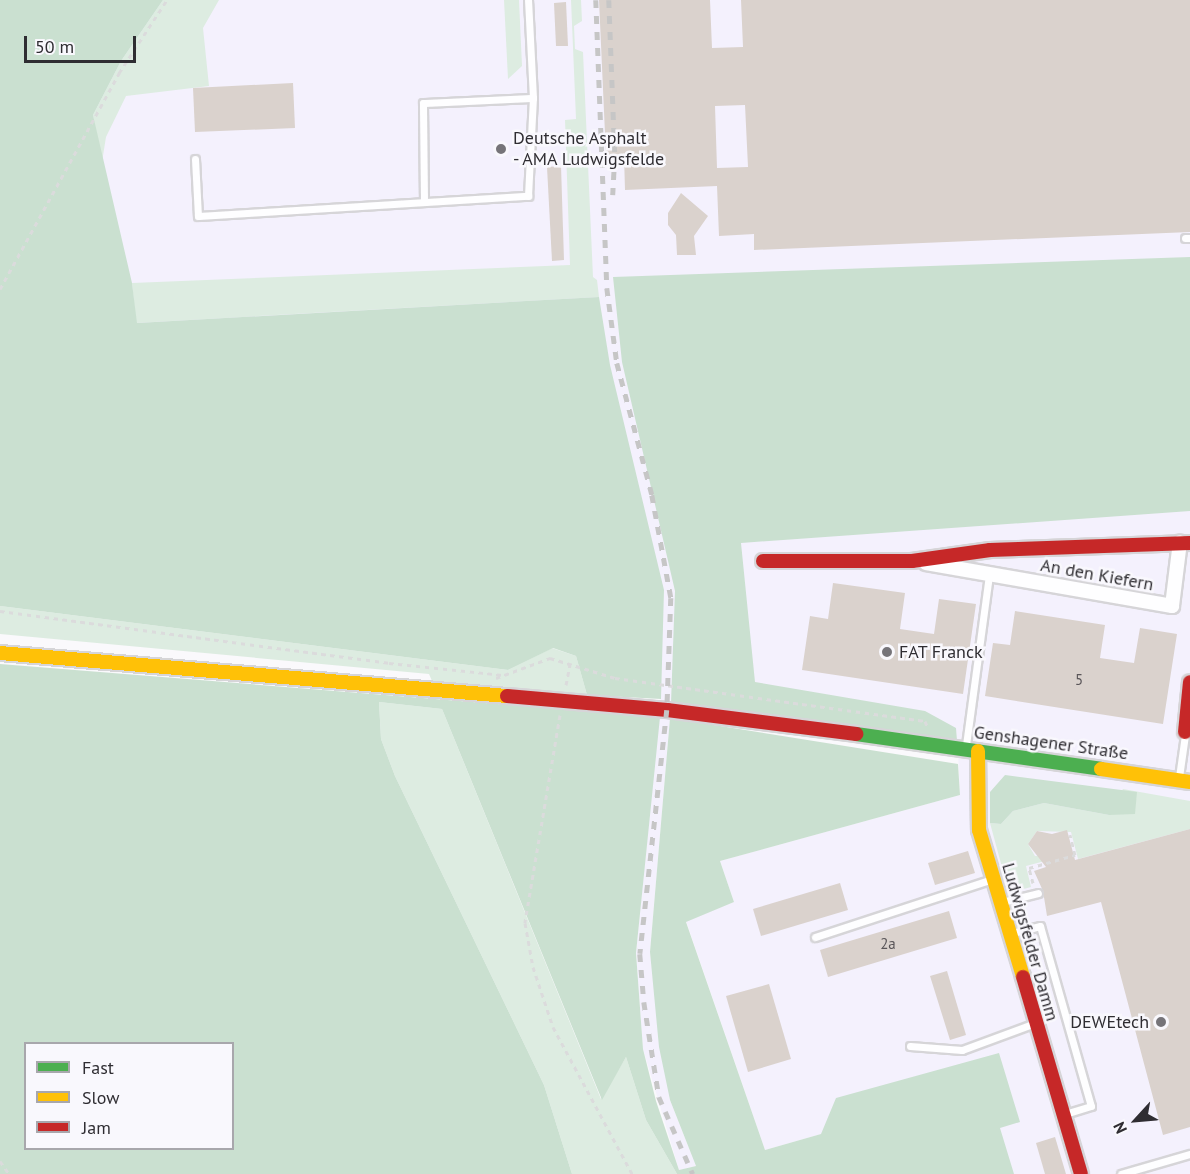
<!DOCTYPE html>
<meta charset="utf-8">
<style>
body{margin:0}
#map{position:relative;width:1190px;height:1174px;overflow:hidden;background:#faf9fc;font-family:"PT Sans",sans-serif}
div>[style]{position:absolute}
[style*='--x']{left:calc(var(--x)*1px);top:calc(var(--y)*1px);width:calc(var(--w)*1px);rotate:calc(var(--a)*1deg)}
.built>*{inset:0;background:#f4f1fd}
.green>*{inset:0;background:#ddece1}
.forest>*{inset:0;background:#cae0d0}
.building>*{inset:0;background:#dad2cd}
.path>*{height:3px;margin-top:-1.5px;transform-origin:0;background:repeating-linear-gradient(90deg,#dbdbdc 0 4.5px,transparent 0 9px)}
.roads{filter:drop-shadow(2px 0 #d6d5d8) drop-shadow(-2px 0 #d6d5d8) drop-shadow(0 2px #d6d5d8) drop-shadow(0 -2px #d6d5d8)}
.lane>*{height:7px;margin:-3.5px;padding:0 3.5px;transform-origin:3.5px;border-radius:3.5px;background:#fefeff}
.street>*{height:14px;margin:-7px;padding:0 7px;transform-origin:7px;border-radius:7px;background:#fefeff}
.fast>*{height:14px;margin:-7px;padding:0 7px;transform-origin:7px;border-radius:7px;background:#4caf50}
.slow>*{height:14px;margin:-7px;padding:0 7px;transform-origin:7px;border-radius:7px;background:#ffc107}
.jam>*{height:14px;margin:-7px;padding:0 7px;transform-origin:7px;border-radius:7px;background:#c62828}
.rail>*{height:4.5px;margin-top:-2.25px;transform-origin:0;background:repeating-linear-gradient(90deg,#c6c6c6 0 8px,transparent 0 16px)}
.dots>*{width:16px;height:16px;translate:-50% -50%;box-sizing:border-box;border:3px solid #f9f8fd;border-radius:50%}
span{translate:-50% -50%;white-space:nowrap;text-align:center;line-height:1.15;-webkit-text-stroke:5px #f9f8fd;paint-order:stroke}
.number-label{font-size:15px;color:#5a5659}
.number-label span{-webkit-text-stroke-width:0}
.poi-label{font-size:18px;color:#2f2d32}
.left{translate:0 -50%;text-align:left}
.right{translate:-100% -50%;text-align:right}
.street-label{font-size:18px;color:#2f2d32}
.legend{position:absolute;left:24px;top:1042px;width:210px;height:108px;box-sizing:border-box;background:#f9f8fd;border:2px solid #a8a7ac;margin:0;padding:8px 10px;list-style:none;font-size:18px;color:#2f2d32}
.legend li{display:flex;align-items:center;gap:12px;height:30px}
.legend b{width:30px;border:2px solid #a8a7ac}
.north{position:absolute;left:1106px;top:1090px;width:60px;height:60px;-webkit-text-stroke:4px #f9f8fd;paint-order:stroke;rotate:244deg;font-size:16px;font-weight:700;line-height:24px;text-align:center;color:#2f2d32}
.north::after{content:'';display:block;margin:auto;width:21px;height:27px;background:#2f2d32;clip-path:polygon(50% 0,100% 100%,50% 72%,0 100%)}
.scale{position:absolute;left:24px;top:36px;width:112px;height:27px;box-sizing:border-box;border:3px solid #2f2d32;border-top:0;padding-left:8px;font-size:18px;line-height:21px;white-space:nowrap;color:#2f2d32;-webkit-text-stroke:4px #f9f8fd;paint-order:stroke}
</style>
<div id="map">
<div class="built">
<i style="clip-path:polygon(147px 0,1190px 0,1190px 774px,670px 718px,650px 952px,670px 1100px,696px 1166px,679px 1170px,643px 1049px,636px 953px,661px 694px,0 342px,62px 89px)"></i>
<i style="clip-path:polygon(958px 753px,1190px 787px,1190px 1174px,862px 1174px,846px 1127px,765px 1150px,686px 921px,734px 902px,720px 861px,960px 795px)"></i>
</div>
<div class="green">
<i style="clip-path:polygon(163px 0,219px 0,203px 28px,209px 86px,126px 96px,106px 137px,102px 162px,93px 115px,121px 61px)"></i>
<i style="clip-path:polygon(504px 0,519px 0,522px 66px,508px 79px)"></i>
<i style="clip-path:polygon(571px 0,581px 0,582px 21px,574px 26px,575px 49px,583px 52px,593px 277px,597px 280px,599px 297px,136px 323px,132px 283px,570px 265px,565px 120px,576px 119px)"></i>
<i style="clip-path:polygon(0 606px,508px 670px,552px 648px,576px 656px,587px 695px,432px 681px,429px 674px,0 634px)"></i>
<i style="clip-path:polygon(379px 702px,442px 709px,601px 1099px,626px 1057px,646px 1120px,677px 1174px,572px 1174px,544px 1085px,395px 776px,381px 739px)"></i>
<i style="clip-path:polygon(1123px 789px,1190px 801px,1190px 829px,1078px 859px,1071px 832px,1037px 831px,1028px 844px,1035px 856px,1071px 854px,1026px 866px,1031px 887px,1009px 893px,990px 823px,1001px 824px,1013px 811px,1044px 803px,1109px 815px)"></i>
</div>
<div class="forest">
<i style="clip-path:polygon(0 0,163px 0,121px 61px,93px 115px,132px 283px,137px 323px,599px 297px,610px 365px,664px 590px,661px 699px,587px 695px,576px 656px,553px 648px,508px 670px,0 606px)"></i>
<i style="clip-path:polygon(1190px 257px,1190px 511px,741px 543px,755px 682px,925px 711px,956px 728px,957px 741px,671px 703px,675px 591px,622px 362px,613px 277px)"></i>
<i style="clip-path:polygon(evenodd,0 664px,660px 717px,636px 953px,643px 1049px,656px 1101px,679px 1170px,696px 1166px,670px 1100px,659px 1047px,650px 952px,670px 718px,958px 764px,960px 795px,720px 861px,734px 902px,686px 922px,765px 1150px,821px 1134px,836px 1098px,999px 1053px,1020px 1122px,1000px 1128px,1014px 1174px,677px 1174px,646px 1120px,626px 1057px,602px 1100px,442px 709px,379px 702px,381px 739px,395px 776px,544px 1085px,572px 1174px,0 1174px,0 664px,26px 1044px,232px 1044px,232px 1148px,26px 1148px,26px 1044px)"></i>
<i style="clip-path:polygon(1005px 775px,1137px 792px,1135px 814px,1109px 815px,1044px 803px,1013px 811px,1001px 824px,990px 823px,990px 792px)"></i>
</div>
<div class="building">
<i style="clip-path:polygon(evenodd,599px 0,710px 0,712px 48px,743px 47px,741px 0,1190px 0,1190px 232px,754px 250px,754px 234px,719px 236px,717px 186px,625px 190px,624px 156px,606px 156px,599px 0,745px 105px,748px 167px,717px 168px,715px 106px,745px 105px)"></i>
<i style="clip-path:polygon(566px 2px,568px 46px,556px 46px,554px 3px)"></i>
<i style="clip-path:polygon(293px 83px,295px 128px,195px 132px,193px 88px)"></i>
<i style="clip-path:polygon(561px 166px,564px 260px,552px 261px,547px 167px)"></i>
<i style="clip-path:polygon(681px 193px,708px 216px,694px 236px,696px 255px,677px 255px,676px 235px,668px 225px,668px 213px)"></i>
<i style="clip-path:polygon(833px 583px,905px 593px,900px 629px,934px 634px,939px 599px,976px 604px,963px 694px,802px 670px,810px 616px,828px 619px)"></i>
<i style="clip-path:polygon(1015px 611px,1105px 625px,1100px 658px,1134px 663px,1140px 628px,1177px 634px,1163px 724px,985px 696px,993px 643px,1010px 645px)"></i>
<i style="clip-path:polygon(1190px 829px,1190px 1127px,1163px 1135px,1101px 902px,1047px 916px,1043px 891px,1034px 871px,1046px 867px,1028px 844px,1037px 831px,1052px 834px,1067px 830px,1075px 860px)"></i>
<i style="clip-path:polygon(968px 851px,975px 873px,935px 885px,928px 863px)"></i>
<i style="clip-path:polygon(840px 883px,848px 910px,761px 936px,753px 909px)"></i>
<i style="clip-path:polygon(949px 911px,957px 938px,828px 977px,820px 950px)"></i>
<i style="clip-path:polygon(947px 971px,966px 1035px,950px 1040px,930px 976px)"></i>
<i style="clip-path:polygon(769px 984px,791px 1059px,748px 1072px,726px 996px)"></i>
<i style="clip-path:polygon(1055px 1137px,1066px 1174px,1045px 1174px,1036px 1143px)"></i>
</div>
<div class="path">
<i style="--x:0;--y:289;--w:247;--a:-61.1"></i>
<i style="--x:119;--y:73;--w:87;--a:-56.7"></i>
<i style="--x:0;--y:611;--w:392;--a:7.6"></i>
<i style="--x:389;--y:663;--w:116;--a:6"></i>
<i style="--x:496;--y:678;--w:58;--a:-20.3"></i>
<i style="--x:550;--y:658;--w:68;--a:17.1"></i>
<i style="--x:615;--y:678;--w:313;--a:7.9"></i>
<i style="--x:925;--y:721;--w:5;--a:68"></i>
<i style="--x:566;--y:685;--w:21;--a:-79"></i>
<i style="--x:560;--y:715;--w:211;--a:99.6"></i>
<i style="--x:525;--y:923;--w:45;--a:79.7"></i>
<i style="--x:533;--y:967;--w:63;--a:71.6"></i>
<i style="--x:553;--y:1027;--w:167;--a:61.7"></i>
<i style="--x:1033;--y:883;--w:16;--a:-105"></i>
<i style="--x:1029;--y:868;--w:48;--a:-15.8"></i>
<i style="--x:1075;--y:855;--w:21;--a:-104"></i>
<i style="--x:0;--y:1161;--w:16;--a:55"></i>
</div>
<div class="roads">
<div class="lane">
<i style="--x:195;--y:159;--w:57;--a:87"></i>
<i style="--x:198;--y:216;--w:331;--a:-3.5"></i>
<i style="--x:528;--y:196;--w:98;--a:-87.1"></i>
<i style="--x:533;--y:98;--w:98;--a:-92.9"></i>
<i style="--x:424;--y:201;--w:98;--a:-90.6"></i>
<i style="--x:423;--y:103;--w:110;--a:-2.6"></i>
<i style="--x:1185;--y:238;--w:5;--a:0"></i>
<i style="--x:966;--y:745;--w:172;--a:-82.3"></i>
<i style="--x:1179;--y:777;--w:42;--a:-81.9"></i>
<i style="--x:1002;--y:902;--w:37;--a:-14"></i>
<i style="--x:1012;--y:933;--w:29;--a:-14"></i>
<i style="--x:1040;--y:926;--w:187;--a:74.2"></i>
<i style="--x:1091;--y:1106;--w:27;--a:163"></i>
<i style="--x:815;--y:937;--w:186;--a:-18.1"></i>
<i style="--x:910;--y:1046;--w:52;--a:4.4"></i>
<i style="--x:962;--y:1050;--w:78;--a:-20.3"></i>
<i style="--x:1121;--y:1174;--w:72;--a:-16.2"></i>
</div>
<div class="street">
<i style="--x:926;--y:563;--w:250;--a:9.9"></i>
<i style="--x:1172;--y:606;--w:64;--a:-82.9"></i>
</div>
<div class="fast">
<i style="--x:856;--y:734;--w:247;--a:8.1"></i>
</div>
<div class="slow">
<i style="--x:0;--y:653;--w:509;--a:4.85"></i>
<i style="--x:978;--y:751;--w:79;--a:89.3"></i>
<i style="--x:979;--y:830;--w:153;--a:73.3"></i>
<i style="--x:1101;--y:769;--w:90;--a:8.3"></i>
</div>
<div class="jam">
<i style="--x:763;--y:561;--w:149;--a:0"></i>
<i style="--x:912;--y:561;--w:79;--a:-8"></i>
<i style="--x:990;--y:550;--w:200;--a:-2"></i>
<i style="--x:507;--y:696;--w:161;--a:5"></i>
<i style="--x:667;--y:710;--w:191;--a:7.2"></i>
<i style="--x:1185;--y:732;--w:50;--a:-84.3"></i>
<i style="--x:1023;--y:977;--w:205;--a:73.6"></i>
</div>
</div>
<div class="rail">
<i style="--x:596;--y:0;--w:288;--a:87.8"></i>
<i style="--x:607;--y:288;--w:76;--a:82.4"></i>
<i style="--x:617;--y:363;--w:137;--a:75.1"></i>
<i style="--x:652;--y:495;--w:105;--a:79.5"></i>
<i style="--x:671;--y:598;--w:112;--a:92"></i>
<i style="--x:667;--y:710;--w:245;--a:96.3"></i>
<i style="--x:640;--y:954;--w:48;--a:85.2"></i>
<i style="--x:644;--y:1002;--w:96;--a:81"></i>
<i style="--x:659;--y:1097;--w:84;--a:66.2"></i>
<i style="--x:609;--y:0;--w:156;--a:87.8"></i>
<i style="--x:615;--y:156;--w:39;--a:93"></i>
</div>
<div class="dots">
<i style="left:501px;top:149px;background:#767479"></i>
<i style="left:887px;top:652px;background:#767479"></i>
<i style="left:1161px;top:1022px;background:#767479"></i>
</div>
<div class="number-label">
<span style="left:1079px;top:680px">5</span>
<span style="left:888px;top:944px">2a</span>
</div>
<div class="poi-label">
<span class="left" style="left:513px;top:149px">Deutsche Asphalt<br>- AMA Ludwigsfelde</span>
<span class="left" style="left:899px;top:652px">FAT Franck</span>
<span class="right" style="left:1149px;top:1022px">DEWEtech</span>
</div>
<div class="street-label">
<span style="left:1097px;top:575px;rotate:10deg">An den Kiefern</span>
<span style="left:1051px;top:743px;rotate:8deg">Genshagener Straße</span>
<span style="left:1030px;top:942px;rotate:74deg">Ludwigsfelder Damm</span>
</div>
<ul class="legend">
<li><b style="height:8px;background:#4caf50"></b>Fast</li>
<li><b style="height:8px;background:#ffc107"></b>Slow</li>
<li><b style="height:8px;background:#c62828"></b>Jam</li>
</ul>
<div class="north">N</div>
<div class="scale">50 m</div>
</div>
